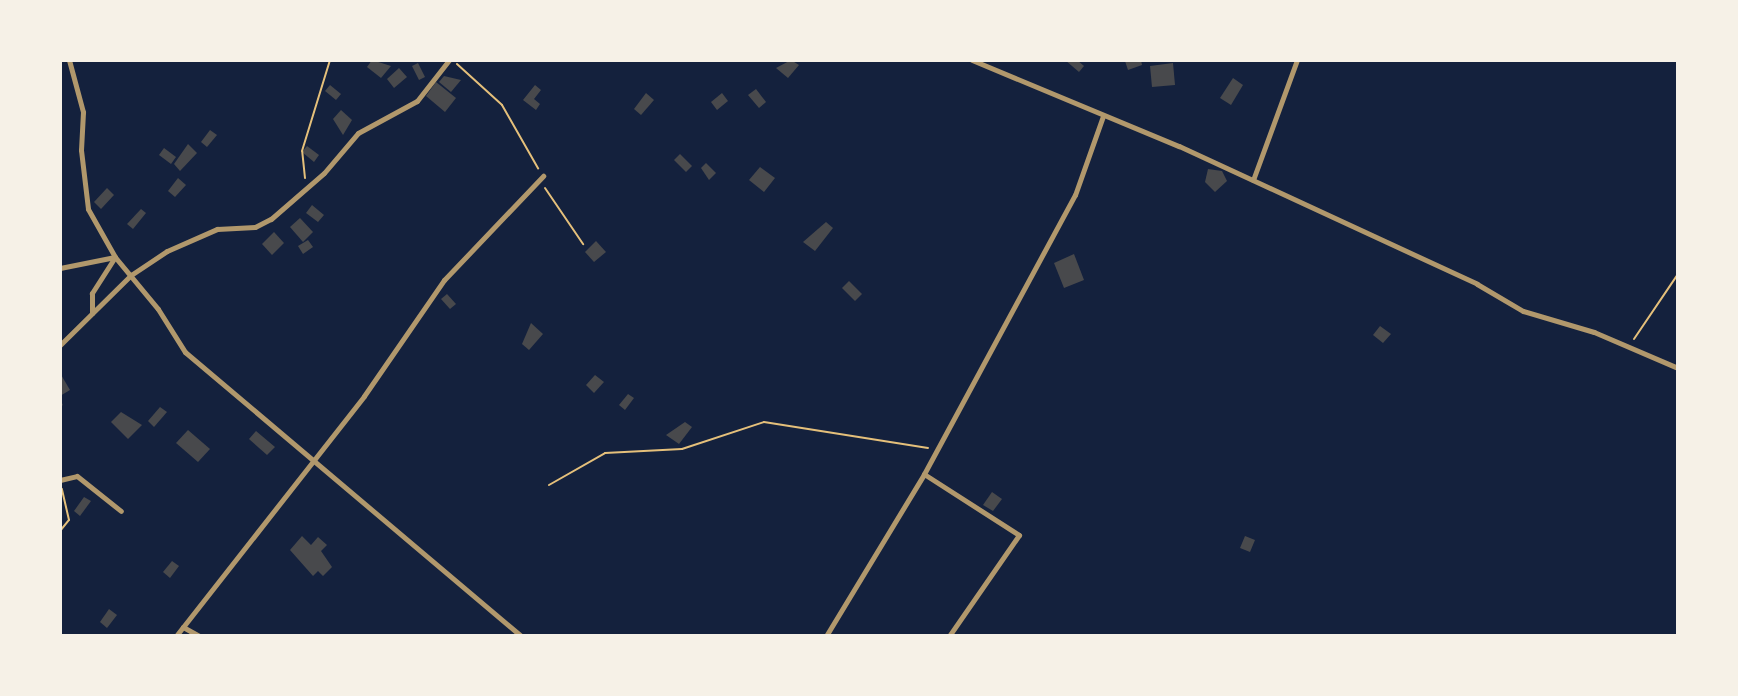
<!DOCTYPE html>
<style>
body{margin:0}
#map{position:relative;width:1738px;height:696px;overflow:hidden;background:#14213d;font-family:Rubik,sans-serif}
div>[style]{position:absolute}
[style*='--x']{left:calc(var(--x)*1px);top:calc(var(--y)*1px);width:calc(var(--w)*1px);rotate:calc(var(--a)*1deg)}
.building>*{inset:0;background:#48494c}
.path>*{height:2px;margin:-1px;padding:0 1px;transform-origin:1px;border-radius:1px;background:#e5c07b}
.minor>*{height:5px;margin:-2.5px;padding:0 2.5px;transform-origin:2.5px;border-radius:2.5px;background:#b1986c}
span{translate:-50% -50%;white-space:nowrap;text-align:center;line-height:1.15;-webkit-text-stroke:6px #f6f1e7;paint-order:stroke}
.frame{position:absolute;inset:0;border:62px solid #f6f1e7;pointer-events:none}
</style>
<div id="map">
<div class="building">
<i style="clip-path:polygon(372px 60px,391px 66px,381px 78px,367px 67px)"></i>
<i style="clip-path:polygon(791px 60px,799px 65px,788px 78px,776px 68px)"></i>
<i style="clip-path:polygon(1065px 60px,1077px 60px,1084px 66px,1079px 72px)"></i>
<i style="clip-path:polygon(1141px 60px,1142px 65px,1128px 70px,1125px 61px)"></i>
<i style="clip-path:polygon(418px 63px,425px 77px,419px 80px,412px 66px)"></i>
<i style="clip-path:polygon(1173px 63px,1175px 85px,1152px 87px,1150px 66px)"></i>
<i style="clip-path:polygon(399px 68px,407px 77px,394px 88px,387px 79px)"></i>
<i style="clip-path:polygon(444px 76px,461px 80px,451px 92px,439px 82px)"></i>
<i style="clip-path:polygon(1233px 78px,1243px 85px,1231px 105px,1220px 98px)"></i>
<i style="clip-path:polygon(436px 82px,456px 98px,445px 112px,426px 96px)"></i>
<i style="clip-path:polygon(330px 85px,341px 94px,336px 100px,325px 91px)"></i>
<i style="clip-path:polygon(535px 85px,541px 90px,534px 99px,540px 104px,536px 110px,523px 100px)"></i>
<i style="clip-path:polygon(756px 89px,766px 102px,759px 108px,748px 95px)"></i>
<i style="clip-path:polygon(646px 93px,654px 100px,641px 115px,634px 109px)"></i>
<i style="clip-path:polygon(722px 93px,728px 101px,717px 110px,711px 102px)"></i>
<i style="clip-path:polygon(341px 110px,352px 120px,343px 135px,333px 119px)"></i>
<i style="clip-path:polygon(210px 130px,217px 135px,207px 147px,201px 142px)"></i>
<i style="clip-path:polygon(188px 144px,197px 153px,180px 171px,174px 164px)"></i>
<i style="clip-path:polygon(307px 146px,319px 155px,314px 162px,302px 152px)"></i>
<i style="clip-path:polygon(164px 148px,176px 157px,171px 164px,159px 155px)"></i>
<i style="clip-path:polygon(680px 154px,692px 166px,686px 172px,674px 160px)"></i>
<i style="clip-path:polygon(706px 163px,716px 173px,709px 180px,701px 168px)"></i>
<i style="clip-path:polygon(760px 167px,775px 178px,764px 192px,749px 180px)"></i>
<i style="clip-path:polygon(1208px 169px,1222px 171px,1227px 181px,1215px 192px,1205px 182px)"></i>
<i style="clip-path:polygon(178px 178px,186px 185px,175px 197px,168px 191px)"></i>
<i style="clip-path:polygon(107px 188px,114px 195px,101px 209px,94px 202px)"></i>
<i style="clip-path:polygon(312px 205px,324px 215px,318px 222px,306px 213px)"></i>
<i style="clip-path:polygon(141px 209px,146px 213px,133px 229px,127px 224px)"></i>
<i style="clip-path:polygon(300px 218px,313px 232px,303px 242px,290px 227px)"></i>
<i style="clip-path:polygon(826px 222px,833px 228px,815px 251px,803px 242px)"></i>
<i style="clip-path:polygon(274px 232px,284px 243px,272px 255px,262px 244px)"></i>
<i style="clip-path:polygon(308px 240px,313px 247px,303px 254px,298px 246px)"></i>
<i style="clip-path:polygon(596px 241px,606px 252px,594px 262px,585px 252px)"></i>
<i style="clip-path:polygon(1074px 254px,1084px 280px,1064px 288px,1054px 263px)"></i>
<i style="clip-path:polygon(849px 281px,862px 294px,855px 301px,842px 288px)"></i>
<i style="clip-path:polygon(447px 294px,456px 304px,450px 309px,441px 299px)"></i>
<i style="clip-path:polygon(531px 323px,543px 334px,529px 350px,522px 344px)"></i>
<i style="clip-path:polygon(1380px 326px,1391px 334px,1383px 343px,1373px 335px)"></i>
<i style="clip-path:polygon(60px 373px,70px 390px,60px 396px)"></i>
<i style="clip-path:polygon(595px 375px,604px 382px,594px 393px,586px 385px)"></i>
<i style="clip-path:polygon(628px 394px,634px 398px,625px 410px,619px 405px)"></i>
<i style="clip-path:polygon(160px 407px,167px 412px,154px 427px,148px 421px)"></i>
<i style="clip-path:polygon(121px 412px,142px 425px,128px 439px,111px 422px)"></i>
<i style="clip-path:polygon(685px 422px,692px 427px,679px 444px,666px 435px)"></i>
<i style="clip-path:polygon(188px 430px,210px 449px,198px 462px,176px 443px)"></i>
<i style="clip-path:polygon(256px 431px,275px 447px,267px 455px,249px 439px)"></i>
<i style="clip-path:polygon(992px 492px,1002px 499px,993px 511px,983px 505px)"></i>
<i style="clip-path:polygon(84px 497px,91px 501px,80px 516px,74px 511px)"></i>
<i style="clip-path:polygon(302px 536px,311px 545px,318px 537px,327px 545px,321px 551px,332px 567px,323px 576px,318px 571px,313px 576px,290px 550px)"></i>
<i style="clip-path:polygon(1245px 536px,1255px 540px,1250px 552px,1240px 548px)"></i>
<i style="clip-path:polygon(172px 561px,179px 566px,170px 578px,163px 572px)"></i>
<i style="clip-path:polygon(109px 609px,117px 615px,107px 628px,100px 622px)"></i>
</div>
<div class="path">
<i style="--x:457;--y:64;--w:61;--a:42.3"></i>
<i style="--x:502;--y:105;--w:73;--a:60.3"></i>
<i style="--x:305;--y:178;--w:27;--a:-96"></i>
<i style="--x:302;--y:151;--w:95;--a:-72.9"></i>
<i style="--x:545;--y:188;--w:68;--a:55.8"></i>
<i style="--x:1634;--y:339;--w:78;--a:-55.9"></i>
<i style="--x:60;--y:426;--w:22;--a:-87"></i>
<i style="--x:549;--y:485;--w:64;--a:-29.7"></i>
<i style="--x:605;--y:453;--w:77;--a:-3"></i>
<i style="--x:682;--y:449;--w:86;--a:-18.2"></i>
<i style="--x:764;--y:422;--w:166;--a:9"></i>
<i style="--x:60;--y:531;--w:14;--a:-51"></i>
<i style="--x:69;--y:520;--w:32;--a:-103"></i>
</div>
<div class="minor">
<i style="--x:69;--y:60;--w:54;--a:74.9"></i>
<i style="--x:83;--y:112;--w:38;--a:93"></i>
<i style="--x:81;--y:150;--w:59;--a:83.2"></i>
<i style="--x:88;--y:209;--w:55;--a:60.6"></i>
<i style="--x:115;--y:257;--w:43;--a:122.6"></i>
<i style="--x:92;--y:293;--w:20;--a:90"></i>
<i style="--x:972;--y:60;--w:224;--a:22.6"></i>
<i style="--x:1179;--y:146;--w:328;--a:24.8"></i>
<i style="--x:1477;--y:284;--w:53;--a:30.4"></i>
<i style="--x:1523;--y:311;--w:74;--a:16.5"></i>
<i style="--x:1594;--y:332;--w:91;--a:23.2"></i>
<i style="--x:1253;--y:180;--w:128;--a:-69.9"></i>
<i style="--x:60;--y:268;--w:56;--a:-11.3"></i>
<i style="--x:115;--y:257;--w:67;--a:50.4"></i>
<i style="--x:158;--y:309;--w:51;--a:57.9"></i>
<i style="--x:185;--y:352;--w:440;--a:40.2"></i>
<i style="--x:60;--y:345;--w:100;--a:-44.6"></i>
<i style="--x:131;--y:275;--w:43;--a:-33.7"></i>
<i style="--x:167;--y:251;--w:55;--a:-23.7"></i>
<i style="--x:217;--y:229;--w:38;--a:-3"></i>
<i style="--x:255;--y:227;--w:18;--a:-27"></i>
<i style="--x:271;--y:219;--w:70;--a:-41"></i>
<i style="--x:324;--y:173;--w:52;--a:-49.6"></i>
<i style="--x:358;--y:133;--w:67;--a:-28.5"></i>
<i style="--x:417;--y:101;--w:52;--a:-52"></i>
<i style="--x:924;--y:474;--w:113;--a:32.7"></i>
<i style="--x:1019;--y:535;--w:123;--a:124.7"></i>
<i style="--x:60;--y:480;--w:17;--a:-13"></i>
<i style="--x:77;--y:476;--w:56;--a:38.5"></i>
<i style="--x:183;--y:627;--w:293;--a:-51.9"></i>
<i style="--x:364;--y:396;--w:141;--a:-55.4"></i>
<i style="--x:444;--y:280;--w:144;--a:-46.4"></i>
<i style="--x:176;--y:636;--w:11;--a:-52"></i>
<i style="--x:183;--y:627;--w:18;--a:29"></i>
<i style="--x:826;--y:636;--w:189;--a:-58.8"></i>
<i style="--x:924;--y:474;--w:317;--a:-61.6"></i>
<i style="--x:1075;--y:195;--w:84;--a:-70.5"></i>
</div>
<div class="frame"></div>
</div>
